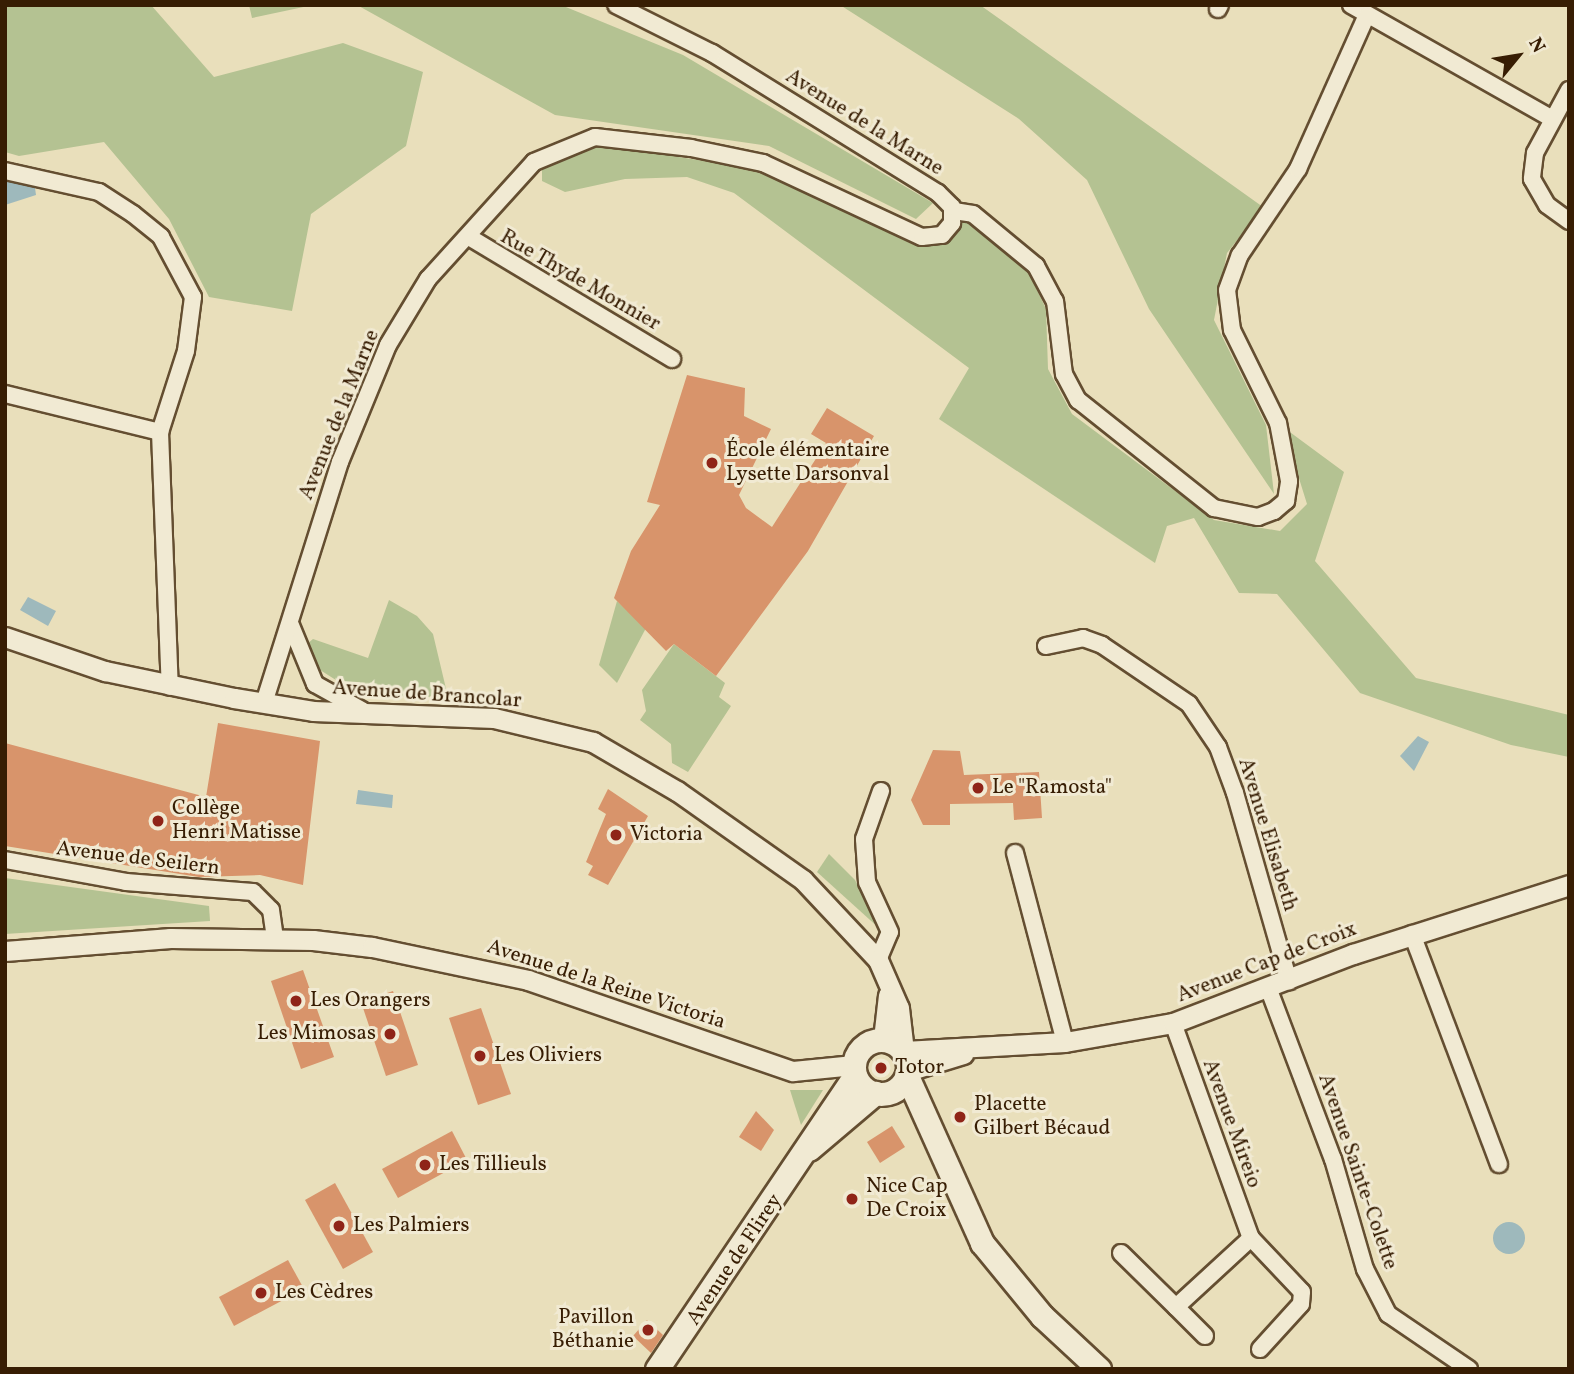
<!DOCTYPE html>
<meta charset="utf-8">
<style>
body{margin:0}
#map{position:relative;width:1574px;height:1374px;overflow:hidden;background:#e9dfbb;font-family:Vollkorn,serif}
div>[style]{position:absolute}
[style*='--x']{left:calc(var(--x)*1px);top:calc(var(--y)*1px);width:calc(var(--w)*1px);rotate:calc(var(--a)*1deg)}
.green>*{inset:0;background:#b4c292}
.water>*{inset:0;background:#9eb9bc}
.round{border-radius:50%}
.building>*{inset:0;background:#d8946b}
.roads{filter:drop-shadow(2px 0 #644e31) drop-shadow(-2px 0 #644e31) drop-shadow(0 2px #644e31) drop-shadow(0 -2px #644e31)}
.minor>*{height:16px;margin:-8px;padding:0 8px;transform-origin:8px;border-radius:8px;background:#f1ead3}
.tertiary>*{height:19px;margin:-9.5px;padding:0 9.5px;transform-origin:9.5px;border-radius:9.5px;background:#f1ead3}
.secondary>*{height:23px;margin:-11.5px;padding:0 11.5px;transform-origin:11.5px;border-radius:11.5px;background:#f1ead3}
.secondary>.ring{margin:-11.5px;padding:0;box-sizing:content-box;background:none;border:23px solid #f1ead3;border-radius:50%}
.dots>*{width:19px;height:19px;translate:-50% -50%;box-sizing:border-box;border:4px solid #f1ead3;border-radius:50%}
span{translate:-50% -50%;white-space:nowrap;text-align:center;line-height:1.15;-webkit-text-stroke:6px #f1ead3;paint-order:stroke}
.street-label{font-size:21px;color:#371d03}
.poi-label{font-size:21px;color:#371d03}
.left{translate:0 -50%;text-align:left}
.right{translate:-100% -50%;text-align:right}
.frame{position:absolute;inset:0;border:7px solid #371d03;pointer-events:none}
.north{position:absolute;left:1483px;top:21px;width:70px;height:70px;-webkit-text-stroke:5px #f1ead3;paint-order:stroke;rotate:60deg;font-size:19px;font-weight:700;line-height:28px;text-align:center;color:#371d03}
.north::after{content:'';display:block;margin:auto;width:24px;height:32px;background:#371d03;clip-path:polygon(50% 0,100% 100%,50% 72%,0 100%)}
</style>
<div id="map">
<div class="green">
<i style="clip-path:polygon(5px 5px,151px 5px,214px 77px,343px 43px,423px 72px,406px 146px,311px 214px,292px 311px,209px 297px,169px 219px,104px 142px,19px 156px,5px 152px)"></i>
<i style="clip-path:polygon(249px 5px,313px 5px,252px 18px)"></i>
<i style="clip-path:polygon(357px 5px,561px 5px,683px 55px,933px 203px,916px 219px,769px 146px,555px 115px)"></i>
<i style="clip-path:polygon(840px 5px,980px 5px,1263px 207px,1227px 253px,1214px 320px,1266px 425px,1274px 494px,1149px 309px,1087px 180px,1019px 119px)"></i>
<i style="clip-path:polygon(597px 144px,761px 170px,916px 245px,946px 241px,968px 215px,1019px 252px,1046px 309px,1048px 369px,1072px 414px,1214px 520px,1280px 531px,1307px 504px,1283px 427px,1344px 472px,1315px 561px,1416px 678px,1569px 715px,1569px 757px,1511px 745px,1360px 693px,1277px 594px,1239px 593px,1194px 518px,1167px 526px,1155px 563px,939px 419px,969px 368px,734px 193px,687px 177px,625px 179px,565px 192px,542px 181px,542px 158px)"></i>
<i style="clip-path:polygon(389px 600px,417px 616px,433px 634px,448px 697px,361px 696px,317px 668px,307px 644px,313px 639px,368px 658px)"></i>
<i style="clip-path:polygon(617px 601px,646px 628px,617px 683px,599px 665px)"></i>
<i style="clip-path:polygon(674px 644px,725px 683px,719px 697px,731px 706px,688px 772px,672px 763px,671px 744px,640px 720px,646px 711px,642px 690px)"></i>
<i style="clip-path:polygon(829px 854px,855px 880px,880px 929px,817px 872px)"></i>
<i style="clip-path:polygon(5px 878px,209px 906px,210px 921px,5px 934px)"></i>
<i style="clip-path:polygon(790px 1090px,823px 1090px,801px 1125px)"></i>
</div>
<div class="water">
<i style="clip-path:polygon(5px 176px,34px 181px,36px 195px,5px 205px)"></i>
<i style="clip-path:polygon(28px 597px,56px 611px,48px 626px,20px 610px)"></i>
<i style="clip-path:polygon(1418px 736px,1429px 742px,1414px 771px,1400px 756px)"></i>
<i style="clip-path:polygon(358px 790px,393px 795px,392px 808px,356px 804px)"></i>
<i class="round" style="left:1493px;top:1222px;width:32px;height:32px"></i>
</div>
<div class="building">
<i style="clip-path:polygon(687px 375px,745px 388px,744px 416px,771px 429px,739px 495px,746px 508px,772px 527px,826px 443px,811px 434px,827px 408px,874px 436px,808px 551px,716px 676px,674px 644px,666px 651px,614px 598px,631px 551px,660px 505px,647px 502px)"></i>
<i style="clip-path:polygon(218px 723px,320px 741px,303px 885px,260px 875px,199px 877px,5px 846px,5px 743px,206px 797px)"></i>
<i style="clip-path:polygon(933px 750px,960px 751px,964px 775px,1039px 772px,1042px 818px,1014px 820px,1013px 803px,950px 804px,950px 825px,923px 825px,911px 800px)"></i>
<i style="clip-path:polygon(608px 789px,648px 816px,608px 885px,588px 875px,593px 866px,586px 862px,606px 814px,598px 809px)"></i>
<i style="clip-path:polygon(303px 970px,334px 1057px,301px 1069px,271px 981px)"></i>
<i style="clip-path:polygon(393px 991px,418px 1065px,386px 1076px,361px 1002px)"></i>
<i style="clip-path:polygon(481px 1008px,511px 1094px,478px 1105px,449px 1018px)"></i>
<i style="clip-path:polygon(756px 1111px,774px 1130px,761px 1151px,739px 1137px)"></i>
<i style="clip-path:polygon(892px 1126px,905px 1147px,880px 1163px,867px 1142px)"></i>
<i style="clip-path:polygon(452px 1131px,467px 1160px,398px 1198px,382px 1169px)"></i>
<i style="clip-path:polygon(335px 1183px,373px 1252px,343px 1269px,305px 1200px)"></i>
<i style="clip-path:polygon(288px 1260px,304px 1289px,234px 1326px,219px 1297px)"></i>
<i style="clip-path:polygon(647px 1320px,663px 1335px,651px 1353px,633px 1336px)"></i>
</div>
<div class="roads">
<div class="minor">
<i style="--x:1351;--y:5;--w:230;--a:29.5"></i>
<i style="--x:1218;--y:9;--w:4;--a:-63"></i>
<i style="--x:1569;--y:90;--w:72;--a:118.4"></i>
<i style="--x:1535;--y:153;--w:26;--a:97"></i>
<i style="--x:1532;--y:179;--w:30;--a:60"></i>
<i style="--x:1547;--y:205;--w:27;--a:36"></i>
<i style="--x:5;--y:171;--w:96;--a:12.6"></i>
<i style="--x:99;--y:192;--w:40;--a:32.9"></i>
<i style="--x:133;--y:214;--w:36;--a:39"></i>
<i style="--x:161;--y:237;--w:68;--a:61.9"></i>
<i style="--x:193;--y:297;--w:54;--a:97.4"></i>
<i style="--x:186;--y:351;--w:85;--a:107.8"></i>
<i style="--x:160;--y:432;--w:255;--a:87.8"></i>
<i style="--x:954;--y:211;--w:19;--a:9"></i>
<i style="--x:973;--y:214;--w:82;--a:39.5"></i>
<i style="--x:1036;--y:266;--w:40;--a:62"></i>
<i style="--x:1055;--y:301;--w:74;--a:83"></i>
<i style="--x:1064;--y:374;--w:30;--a:62"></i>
<i style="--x:1078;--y:400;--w:174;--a:38.5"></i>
<i style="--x:1214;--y:508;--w:45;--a:11.6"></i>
<i style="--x:1258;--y:517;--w:17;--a:-21"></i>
<i style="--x:1274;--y:511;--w:16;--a:-40"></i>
<i style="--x:1286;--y:501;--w:20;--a:-81"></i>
<i style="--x:1289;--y:481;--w:59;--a:-100.7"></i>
<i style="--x:1278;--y:423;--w:104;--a:-116.3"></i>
<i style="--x:1232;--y:330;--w:40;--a:-97.1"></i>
<i style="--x:1227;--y:290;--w:37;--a:-70"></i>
<i style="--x:1240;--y:255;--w:104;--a:-56"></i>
<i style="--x:1298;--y:169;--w:167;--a:-65.9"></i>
<i style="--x:469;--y:237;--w:237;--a:31"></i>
<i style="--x:5;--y:394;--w:160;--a:13.8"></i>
<i style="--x:290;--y:623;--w:66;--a:67.7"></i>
<i style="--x:315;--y:684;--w:54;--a:29"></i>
<i style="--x:1046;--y:646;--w:38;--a:-12"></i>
<i style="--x:1083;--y:638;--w:20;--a:20"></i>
<i style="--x:1102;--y:645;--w:105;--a:34.1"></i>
<i style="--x:1189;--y:704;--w:52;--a:56"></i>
<i style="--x:1218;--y:747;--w:49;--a:69.7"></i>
<i style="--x:1235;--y:793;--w:196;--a:74"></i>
<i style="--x:264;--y:703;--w:253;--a:-72.5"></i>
<i style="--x:340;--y:462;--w:126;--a:-67.7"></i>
<i style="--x:388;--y:345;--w:77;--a:-58.8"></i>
<i style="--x:428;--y:279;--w:158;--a:-47.8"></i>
<i style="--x:534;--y:162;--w:66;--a:-22.3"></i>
<i style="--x:595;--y:137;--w:97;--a:6.5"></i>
<i style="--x:691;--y:148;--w:74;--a:11.8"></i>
<i style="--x:763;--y:163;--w:175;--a:25"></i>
<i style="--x:922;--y:237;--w:20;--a:-6"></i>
<i style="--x:942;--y:235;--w:16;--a:-50"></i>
<i style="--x:952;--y:223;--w:16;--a:-90"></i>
<i style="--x:952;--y:207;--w:20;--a:-135"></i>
<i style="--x:938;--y:193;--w:266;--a:-148.2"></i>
<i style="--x:712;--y:53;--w:107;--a:-153.4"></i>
<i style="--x:1015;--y:853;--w:196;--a:75.2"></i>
<i style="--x:5;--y:860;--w:123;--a:10.3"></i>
<i style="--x:126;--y:882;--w:127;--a:4.5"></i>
<i style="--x:253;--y:892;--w:25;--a:45"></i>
<i style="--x:271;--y:910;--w:29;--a:82"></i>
<i style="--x:1412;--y:934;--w:246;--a:69.3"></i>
<i style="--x:878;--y:960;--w:30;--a:-67"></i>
<i style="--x:890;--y:932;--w:55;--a:-114.7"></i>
<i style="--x:867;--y:882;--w:43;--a:-94"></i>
<i style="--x:864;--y:839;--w:51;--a:-70.5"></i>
<i style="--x:1269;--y:990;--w:181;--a:69.3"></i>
<i style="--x:1333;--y:1159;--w:115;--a:73.8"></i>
<i style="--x:1365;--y:1269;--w:51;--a:62.9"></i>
<i style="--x:1388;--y:1314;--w:98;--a:34.2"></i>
<i style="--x:1173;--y:1023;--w:229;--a:70.1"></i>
<i style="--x:1251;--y:1238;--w:74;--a:46.6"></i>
<i style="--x:1302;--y:1292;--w:12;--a:95"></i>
<i style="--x:1301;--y:1304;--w:61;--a:132.3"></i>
<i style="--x:1121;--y:1253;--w:77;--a:44.5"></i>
<i style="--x:1176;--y:1307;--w:102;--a:-42.6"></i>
<i style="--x:1176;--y:1307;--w:41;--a:45"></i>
</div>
<div class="tertiary">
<i style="--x:5;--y:637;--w:106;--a:18.8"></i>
<i style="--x:105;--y:671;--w:132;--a:11.8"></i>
<i style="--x:234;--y:698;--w:80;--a:9.3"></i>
<i style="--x:313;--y:711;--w:181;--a:2.2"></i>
<i style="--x:494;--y:718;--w:102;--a:13.6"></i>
<i style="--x:593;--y:742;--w:97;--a:30.3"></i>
<i style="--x:677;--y:791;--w:154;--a:35.2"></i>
<i style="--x:803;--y:880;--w:110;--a:46.8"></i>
<i style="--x:878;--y:960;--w:52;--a:66.4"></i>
<i style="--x:899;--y:1008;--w:43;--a:83.4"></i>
<i style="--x:904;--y:1051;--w:161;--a:-3.2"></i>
<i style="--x:1065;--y:1042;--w:110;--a:-10"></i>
<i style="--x:1173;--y:1023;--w:193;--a:-21"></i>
<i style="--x:1353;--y:954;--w:227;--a:-17.7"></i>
<i style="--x:5;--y:951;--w:166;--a:-4.5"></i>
<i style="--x:170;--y:938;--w:143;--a:0.8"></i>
<i style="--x:313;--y:940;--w:59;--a:6.8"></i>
<i style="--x:372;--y:947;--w:159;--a:11.9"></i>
<i style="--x:528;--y:980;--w:280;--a:19"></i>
<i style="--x:793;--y:1071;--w:61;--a:-5.6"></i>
<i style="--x:883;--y:1039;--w:44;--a:-83.5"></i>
<i style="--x:908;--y:1071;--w:58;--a:-17.2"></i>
</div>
<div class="secondary">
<i class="ring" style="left:854px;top:1040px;width:31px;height:31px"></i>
<i style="--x:907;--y:1076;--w:183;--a:65.8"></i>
<i style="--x:982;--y:1243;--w:94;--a:50.6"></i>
<i style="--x:1042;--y:1316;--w:78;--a:42.9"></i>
<i style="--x:809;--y:1149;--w:87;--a:-40.3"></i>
<i style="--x:657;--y:1369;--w:354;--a:-56"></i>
</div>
</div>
<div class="dots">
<i style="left:712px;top:463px;background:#8f2418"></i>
<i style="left:978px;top:788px;background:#8f2418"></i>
<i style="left:158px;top:821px;background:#8f2418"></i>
<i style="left:616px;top:835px;background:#8f2418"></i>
<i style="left:296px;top:1001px;background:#8f2418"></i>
<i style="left:390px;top:1034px;background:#8f2418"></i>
<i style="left:480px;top:1056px;background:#8f2418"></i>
<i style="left:881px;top:1068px;background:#8f2418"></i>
<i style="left:960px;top:1117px;background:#8f2418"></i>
<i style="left:425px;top:1165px;background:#8f2418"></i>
<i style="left:852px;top:1199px;background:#8f2418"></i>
<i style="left:339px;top:1226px;background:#8f2418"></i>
<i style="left:261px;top:1293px;background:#8f2418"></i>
<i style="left:648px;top:1330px;background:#8f2418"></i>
</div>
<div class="street-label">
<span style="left:864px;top:123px;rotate:32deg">Avenue de la Marne</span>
<span style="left:580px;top:281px;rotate:30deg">Rue Thyde Monnier</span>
<span style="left:340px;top:415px;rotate:-68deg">Avenue de la Marne</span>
<span style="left:427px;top:695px;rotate:4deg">Avenue de Brancolar</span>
<span style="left:1267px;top:835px;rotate:73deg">Avenue Elisabeth</span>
<span style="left:138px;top:859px;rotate:7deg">Avenue de Seilern</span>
<span style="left:1267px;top:963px;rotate:-21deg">Avenue Cap de Croix</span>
<span style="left:606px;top:985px;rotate:18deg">Avenue de la Reine Victoria</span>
<span style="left:1231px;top:1124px;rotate:70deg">Avenue Mireio</span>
<span style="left:1357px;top:1172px;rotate:71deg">Avenue Sainte-Colette</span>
<span style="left:735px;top:1260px;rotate:-56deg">Avenue de Flirey</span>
</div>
<div class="poi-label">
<span class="left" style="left:726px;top:463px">École élémentaire<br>Lysette Darsonval</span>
<span class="left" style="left:992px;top:788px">Le "Ramosta"</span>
<span class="left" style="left:172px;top:821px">Collège<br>Henri Matisse</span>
<span class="left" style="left:630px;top:835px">Victoria</span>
<span class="left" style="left:310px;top:1001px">Les Orangers</span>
<span class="right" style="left:376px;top:1034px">Les Mimosas</span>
<span class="left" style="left:494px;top:1056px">Les Oliviers</span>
<span class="left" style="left:895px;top:1068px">Totor</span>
<span class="left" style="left:974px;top:1117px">Placette<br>Gilbert Bécaud</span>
<span class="left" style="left:439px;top:1165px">Les Tillieuls</span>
<span class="left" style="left:866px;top:1199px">Nice Cap<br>De Croix</span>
<span class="left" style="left:353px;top:1226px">Les Palmiers</span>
<span class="left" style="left:275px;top:1293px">Les Cèdres</span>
<span class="right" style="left:634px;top:1330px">Pavillon<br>Béthanie</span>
</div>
<div class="frame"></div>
<div class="north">N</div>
</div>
